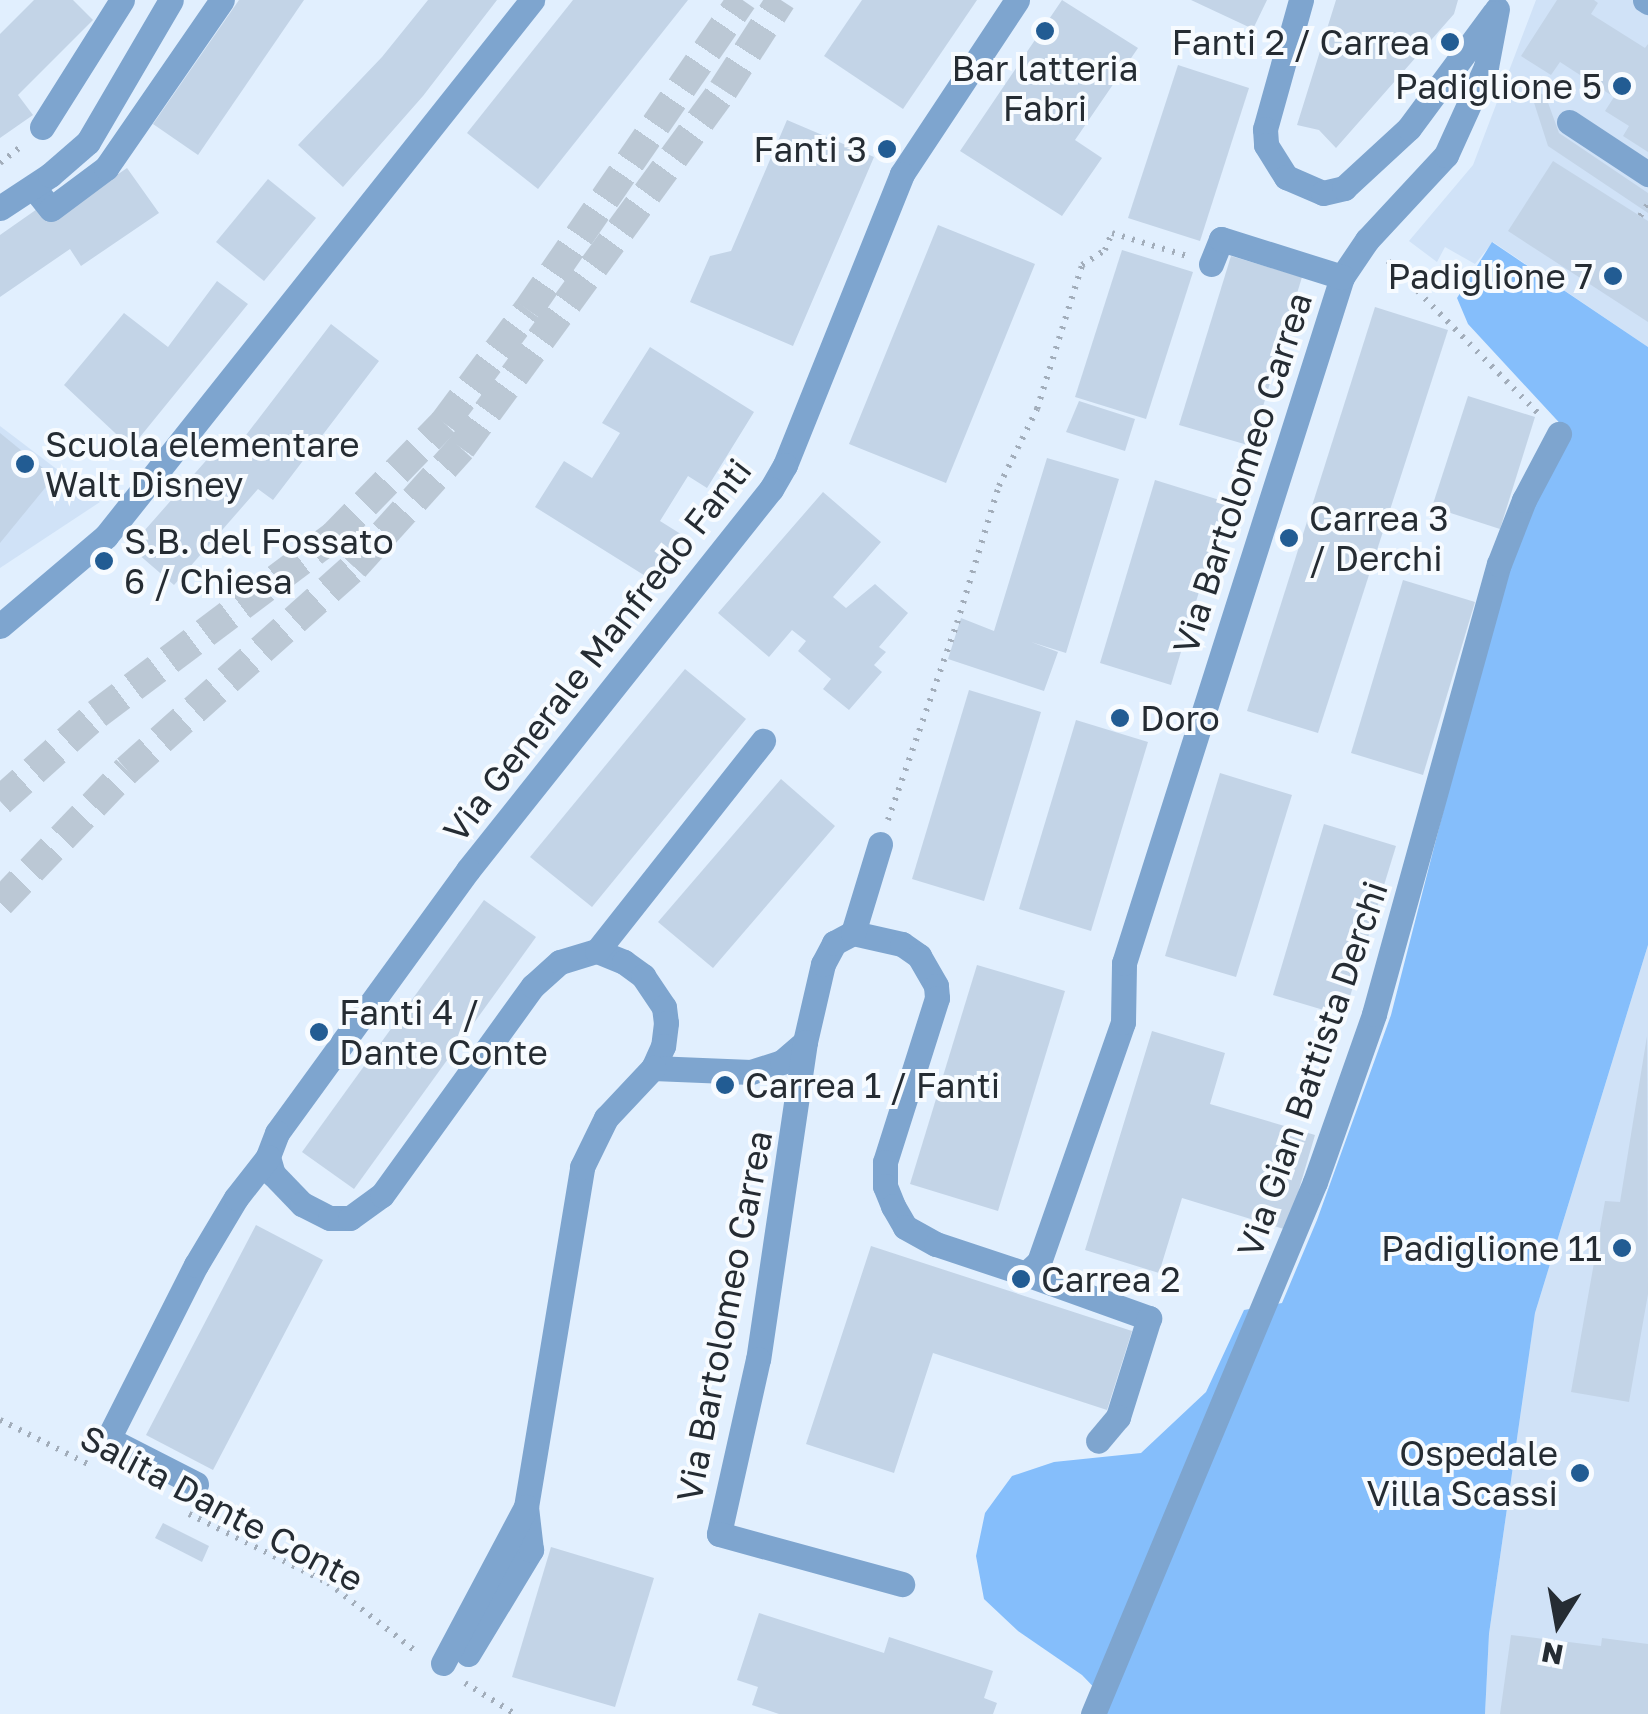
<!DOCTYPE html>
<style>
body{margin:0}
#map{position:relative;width:1648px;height:1714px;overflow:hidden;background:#e1effe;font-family:"Golos Text",sans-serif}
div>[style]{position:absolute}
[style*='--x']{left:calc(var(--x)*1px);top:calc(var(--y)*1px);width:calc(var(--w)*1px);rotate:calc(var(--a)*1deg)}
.built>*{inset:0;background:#d0e2f7}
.forest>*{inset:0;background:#85befb}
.building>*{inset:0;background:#c3d4e7}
.highway-tunnel>*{height:30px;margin-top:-15px;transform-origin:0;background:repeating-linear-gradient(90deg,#bbc8d5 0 30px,transparent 0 45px)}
.path>*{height:6px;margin-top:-3px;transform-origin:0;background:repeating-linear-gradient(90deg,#a2adba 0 2.5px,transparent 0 10.5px)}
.minor>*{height:25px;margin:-12.5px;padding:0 12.5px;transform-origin:12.5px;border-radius:12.5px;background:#7ea5cf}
.dots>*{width:28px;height:28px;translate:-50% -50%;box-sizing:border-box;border:5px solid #f7fbff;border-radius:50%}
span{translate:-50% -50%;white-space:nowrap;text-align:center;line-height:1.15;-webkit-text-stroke:8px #f7fbff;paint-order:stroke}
.poi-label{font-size:35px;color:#252c33}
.right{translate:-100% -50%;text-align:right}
.left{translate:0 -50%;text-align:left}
.street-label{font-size:35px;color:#252c33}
.north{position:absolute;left:1508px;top:1574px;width:100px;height:100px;-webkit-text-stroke:8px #f7fbff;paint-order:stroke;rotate:191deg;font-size:28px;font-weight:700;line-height:40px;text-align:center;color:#252c33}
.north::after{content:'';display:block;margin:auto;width:35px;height:45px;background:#252c33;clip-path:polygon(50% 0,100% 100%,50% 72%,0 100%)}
</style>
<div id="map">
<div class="built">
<i style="clip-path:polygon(1536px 0,1648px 0,1648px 347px,1493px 242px,1475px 264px,1445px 247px,1437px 262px,1409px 241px,1473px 165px)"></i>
<i style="clip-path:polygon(0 426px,100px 502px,0 568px)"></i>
<i style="clip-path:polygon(1648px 945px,1648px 1714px,1485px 1714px,1489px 1634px,1535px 1313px)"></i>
</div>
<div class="forest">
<i style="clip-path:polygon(1492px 242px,1648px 347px,1648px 945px,1535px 1313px,1489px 1634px,1485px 1714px,1104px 1714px,1107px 1701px,1082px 1675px,1018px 1631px,984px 1599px,976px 1556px,985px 1513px,1012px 1476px,1054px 1462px,1141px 1453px,1206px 1392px,1244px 1310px,1282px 1303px,1317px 1220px,1391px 1015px,1489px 633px,1534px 498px,1567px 431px,1468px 324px,1457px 298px)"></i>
</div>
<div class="building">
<i style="clip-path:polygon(34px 0,73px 0,93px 20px,18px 95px,33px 115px,0 138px,0 34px)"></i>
<i style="clip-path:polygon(239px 0,304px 0,198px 155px,153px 124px)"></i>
<i style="clip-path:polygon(428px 0,497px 0,423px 96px,343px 187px,298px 145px,382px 57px)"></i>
<i style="clip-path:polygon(573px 0,688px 0,538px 189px,467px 133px)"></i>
<i style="clip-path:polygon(862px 0,977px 0,903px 109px,824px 56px)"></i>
<i style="clip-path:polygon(1062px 0,1138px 48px,1075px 140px,1102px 158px,1062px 216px,960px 151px)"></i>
<i style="clip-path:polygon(1191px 0,1267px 0,1253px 29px)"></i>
<i style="clip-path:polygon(1336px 0,1458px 0,1454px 14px,1336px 148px,1319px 130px,1297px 125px)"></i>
<i style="clip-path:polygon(1557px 0,1594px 0,1598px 3px,1591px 14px,1645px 48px,1648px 44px,1648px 152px,1623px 136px,1629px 126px,1605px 111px,1614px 97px,1560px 62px,1551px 75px,1521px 56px)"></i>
<i style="clip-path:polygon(1178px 65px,1249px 88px,1200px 241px,1128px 218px)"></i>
<i style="clip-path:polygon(1528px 84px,1546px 97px,1559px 133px,1648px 193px,1648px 213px,1548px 146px)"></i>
<i style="clip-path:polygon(787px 120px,874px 157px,793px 346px,690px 302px,710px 256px,731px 251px)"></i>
<i style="clip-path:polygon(1553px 161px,1648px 221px,1648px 322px,1508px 231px)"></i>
<i style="clip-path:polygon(127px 168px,159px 213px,81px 266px,70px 249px,0 297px,0 235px,40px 207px,50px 221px)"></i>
<i style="clip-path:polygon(268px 179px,316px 218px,264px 281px,216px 242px)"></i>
<i style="clip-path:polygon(938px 225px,1035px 264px,946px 483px,849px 444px)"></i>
<i style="clip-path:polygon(1122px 250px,1193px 272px,1146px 419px,1075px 397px)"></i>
<i style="clip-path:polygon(1231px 256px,1302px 277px,1251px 446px,1179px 425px)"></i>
<i style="clip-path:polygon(217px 281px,248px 304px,131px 448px,64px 385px,124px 313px,168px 347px)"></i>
<i style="clip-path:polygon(1375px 307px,1448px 330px,1318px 733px,1247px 711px)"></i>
<i style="clip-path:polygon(331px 324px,379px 361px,273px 500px,258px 489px,174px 585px,130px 547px,218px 447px,230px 456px)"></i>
<i style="clip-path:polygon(650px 347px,754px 412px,707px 488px,688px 476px,660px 521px,684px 536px,655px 582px,535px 507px,564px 461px,592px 478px,620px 433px,602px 423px)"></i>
<i style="clip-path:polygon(1468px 396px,1535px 417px,1500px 529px,1432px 507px)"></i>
<i style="clip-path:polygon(1079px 401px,1135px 419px,1125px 451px,1066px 432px)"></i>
<i style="clip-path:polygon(0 433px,54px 477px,0 543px)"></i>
<i style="clip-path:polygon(1047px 458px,1119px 479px,1066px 653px,1031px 642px,1058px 652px,1044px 691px,948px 659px,961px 618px,994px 631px)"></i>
<i style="clip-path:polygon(1155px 480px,1226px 502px,1171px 685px,1100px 663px)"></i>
<i style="clip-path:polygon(823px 492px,881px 542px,833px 597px,846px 608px,875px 584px,908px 613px,879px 647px,886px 652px,874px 665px,882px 672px,849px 710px,823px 689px,831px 679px,798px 651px,806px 641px,792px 630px,769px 657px,718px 613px)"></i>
<i style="clip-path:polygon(1403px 580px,1475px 602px,1423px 775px,1351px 753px)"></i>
<i style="clip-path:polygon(685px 669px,746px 719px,592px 907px,530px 857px)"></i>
<i style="clip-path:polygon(969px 690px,1041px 712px,984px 901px,912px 879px)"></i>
<i style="clip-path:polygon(1076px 720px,1148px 742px,1091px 931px,1019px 909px)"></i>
<i style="clip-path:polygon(1220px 773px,1292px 795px,1236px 977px,1165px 956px)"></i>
<i style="clip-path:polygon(781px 779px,835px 826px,713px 968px,658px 922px)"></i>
<i style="clip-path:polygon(1324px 824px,1396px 846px,1344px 1016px,1273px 995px)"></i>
<i style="clip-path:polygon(484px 900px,536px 937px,354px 1189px,302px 1152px)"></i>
<i style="clip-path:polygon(977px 965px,1065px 991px,998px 1211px,910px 1184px)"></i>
<i style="clip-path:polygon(1152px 1031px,1225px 1053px,1210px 1104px,1315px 1135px,1287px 1230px,1182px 1198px,1159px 1273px,1085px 1250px)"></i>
<i style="clip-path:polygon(1647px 1036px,1648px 1294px,1629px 1402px,1571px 1392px,1605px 1201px,1620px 1202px)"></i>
<i style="clip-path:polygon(256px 1225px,323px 1260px,213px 1470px,146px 1435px)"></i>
<i style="clip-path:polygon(871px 1246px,1132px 1331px,1107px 1410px,933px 1353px,894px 1473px,806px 1444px)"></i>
<i style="clip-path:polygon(163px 1523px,209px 1546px,202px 1562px,155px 1538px)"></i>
<i style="clip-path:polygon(551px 1547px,654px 1578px,615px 1707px,512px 1677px)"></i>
<i style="clip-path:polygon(759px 1613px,884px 1653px,889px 1637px,993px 1671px,984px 1698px,997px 1703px,993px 1714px,779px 1714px,752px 1705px,758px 1687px,737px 1680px)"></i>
<i style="clip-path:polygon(1511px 1635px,1601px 1646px,1602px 1638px,1648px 1644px,1648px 1714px,1500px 1714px)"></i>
</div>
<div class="highway-tunnel">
<i style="--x:0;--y:801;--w:130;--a:-41.9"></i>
<i style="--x:97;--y:714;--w:296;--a:-36.9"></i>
<i style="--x:334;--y:536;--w:158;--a:-45.8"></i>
<i style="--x:444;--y:423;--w:141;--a:-53.4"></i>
<i style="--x:528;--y:310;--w:377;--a:-55.4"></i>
<i style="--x:0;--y:903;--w:184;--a:-46.3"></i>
<i style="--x:127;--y:770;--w:305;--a:-41.8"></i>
<i style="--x:354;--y:567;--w:160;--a:-48"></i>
<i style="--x:461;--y:448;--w:444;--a:-53.8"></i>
<i style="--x:723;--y:90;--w:107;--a:-57.2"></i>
</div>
<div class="path">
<i style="--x:0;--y:163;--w:29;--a:-38"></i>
<i style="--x:1640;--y:216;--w:14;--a:-56"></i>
<i style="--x:1388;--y:261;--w:218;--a:45.4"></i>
<i style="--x:888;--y:820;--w:209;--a:-70.7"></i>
<i style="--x:957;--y:623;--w:143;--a:-73"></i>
<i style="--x:999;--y:486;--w:86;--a:-63.7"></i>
<i style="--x:1037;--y:409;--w:151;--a:-72.6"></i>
<i style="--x:1082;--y:265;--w:27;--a:-33"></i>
<i style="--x:1105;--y:250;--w:18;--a:-68"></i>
<i style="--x:1112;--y:233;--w:78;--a:17"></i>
<i style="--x:0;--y:1420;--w:98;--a:26.6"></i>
<i style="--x:189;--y:1514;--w:155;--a:26.4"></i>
<i style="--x:328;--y:1583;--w:113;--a:37.8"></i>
<i style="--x:465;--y:1683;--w:59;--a:31.8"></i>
</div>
<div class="minor">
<i style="--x:1017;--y:0;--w:209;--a:123.5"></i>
<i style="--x:902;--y:174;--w:314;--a:111.9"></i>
<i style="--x:785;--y:465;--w:28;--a:120"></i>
<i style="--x:771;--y:489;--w:487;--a:128.5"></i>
<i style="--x:468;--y:870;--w:325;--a:126"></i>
<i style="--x:277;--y:1133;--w:26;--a:111"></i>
<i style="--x:268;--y:1157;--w:18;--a:74"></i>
<i style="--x:273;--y:1174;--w:42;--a:46"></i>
<i style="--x:302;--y:1204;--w:31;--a:27"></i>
<i style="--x:330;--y:1218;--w:20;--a:0"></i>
<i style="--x:350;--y:1218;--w:39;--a:-36"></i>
<i style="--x:382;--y:1195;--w:258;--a:-54.2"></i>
<i style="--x:533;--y:986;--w:36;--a:-42"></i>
<i style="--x:560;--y:962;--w:39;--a:-17"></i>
<i style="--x:597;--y:951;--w:29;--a:22"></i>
<i style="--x:624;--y:962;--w:24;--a:36"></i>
<i style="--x:643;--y:976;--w:37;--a:56"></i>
<i style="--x:664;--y:1007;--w:16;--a:83"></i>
<i style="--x:666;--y:1023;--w:23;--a:97"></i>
<i style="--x:663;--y:1046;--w:24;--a:114"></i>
<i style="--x:653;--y:1068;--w:98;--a:2.3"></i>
<i style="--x:751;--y:1072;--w:33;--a:-18"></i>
<i style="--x:782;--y:1062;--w:30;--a:-41"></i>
<i style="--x:805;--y:1042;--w:80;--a:-77"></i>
<i style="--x:823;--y:964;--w:24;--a:-62"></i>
<i style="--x:834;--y:943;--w:21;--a:-28"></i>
<i style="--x:853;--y:933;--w:50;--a:12.7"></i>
<i style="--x:902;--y:944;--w:21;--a:35"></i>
<i style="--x:919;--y:956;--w:34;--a:60"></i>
<i style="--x:936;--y:986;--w:12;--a:85"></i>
<i style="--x:937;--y:998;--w:172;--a:107.6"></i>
<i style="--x:885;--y:1162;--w:24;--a:90"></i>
<i style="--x:885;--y:1186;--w:22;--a:68"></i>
<i style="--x:893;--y:1206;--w:24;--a:60"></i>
<i style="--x:905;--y:1227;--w:35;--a:29"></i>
<i style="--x:936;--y:1244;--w:95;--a:18.4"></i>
<i style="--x:1026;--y:1274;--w:18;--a:-43"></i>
<i style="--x:1039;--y:1262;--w:254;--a:-70.7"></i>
<i style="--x:1123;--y:1022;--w:59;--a:-89"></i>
<i style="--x:1124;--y:963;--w:720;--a:-72.37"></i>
<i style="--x:1342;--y:277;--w:45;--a:-56"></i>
<i style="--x:1367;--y:240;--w:116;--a:-47.1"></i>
<i style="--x:1446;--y:155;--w:97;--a:-65.6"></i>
<i style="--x:1486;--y:67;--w:59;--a:-79.3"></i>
<i style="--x:1301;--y:0;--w:134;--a:105.6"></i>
<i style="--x:1265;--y:129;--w:16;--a:86"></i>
<i style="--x:1266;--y:145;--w:38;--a:58"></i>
<i style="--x:1286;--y:177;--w:40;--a:23.4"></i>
<i style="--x:1323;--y:193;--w:22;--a:-13"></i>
<i style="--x:1344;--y:188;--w:88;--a:-42.7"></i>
<i style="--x:1409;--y:128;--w:143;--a:-53.5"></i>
<i style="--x:1645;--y:0;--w:4;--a:34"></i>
<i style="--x:1569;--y:122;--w:95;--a:33.4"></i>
<i style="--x:42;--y:127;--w:150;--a:-57.8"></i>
<i style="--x:33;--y:187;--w:28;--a:51"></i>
<i style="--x:51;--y:209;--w:69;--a:-36.7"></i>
<i style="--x:106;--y:168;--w:204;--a:-55.4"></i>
<i style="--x:0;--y:208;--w:60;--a:-33.4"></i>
<i style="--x:50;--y:175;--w:50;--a:-41"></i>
<i style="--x:88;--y:142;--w:164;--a:-59.7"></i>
<i style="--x:1211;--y:264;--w:27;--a:-68"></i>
<i style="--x:1221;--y:239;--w:127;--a:17.4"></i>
<i style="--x:0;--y:626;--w:139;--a:-40.3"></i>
<i style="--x:106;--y:536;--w:685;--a:-51.52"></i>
<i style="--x:853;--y:933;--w:93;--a:-73.1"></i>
<i style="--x:597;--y:951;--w:268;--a:-51.7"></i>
<i style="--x:805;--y:1042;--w:320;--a:98.4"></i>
<i style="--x:758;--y:1359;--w:179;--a:102.6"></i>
<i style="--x:719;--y:1534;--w:190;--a:15.3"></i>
<i style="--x:1026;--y:1274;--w:131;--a:19.7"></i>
<i style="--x:1149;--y:1318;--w:104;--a:107.4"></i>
<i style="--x:1118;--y:1417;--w:31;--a:130"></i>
<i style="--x:196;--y:1484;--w:99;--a:-152.9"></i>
<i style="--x:108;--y:1439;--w:195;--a:-63.2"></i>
<i style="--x:196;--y:1265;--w:78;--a:-59.2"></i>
<i style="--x:236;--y:1198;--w:52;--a:-52"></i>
<i style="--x:468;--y:1654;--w:122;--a:-58.8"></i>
<i style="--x:531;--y:1550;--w:43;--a:-96.6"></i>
<i style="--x:526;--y:1507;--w:345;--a:-80.6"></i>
<i style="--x:582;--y:1167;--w:55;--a:-63.9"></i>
<i style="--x:606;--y:1118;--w:69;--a:-46.8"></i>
<i style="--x:443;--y:1663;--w:177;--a:-62"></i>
<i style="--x:1093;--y:1714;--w:576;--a:-67.35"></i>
<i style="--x:1315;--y:1182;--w:178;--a:-70.6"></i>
<i style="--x:1374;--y:1014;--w:467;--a:-74.5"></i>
<i style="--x:1499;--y:564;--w:69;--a:-68.7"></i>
<i style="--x:1524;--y:500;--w:75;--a:-62.1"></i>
</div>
<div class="dots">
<i style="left:1045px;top:31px;background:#225c93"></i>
<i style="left:1450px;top:42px;background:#225c93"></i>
<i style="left:1622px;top:86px;background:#225c93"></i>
<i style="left:887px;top:149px;background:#225c93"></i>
<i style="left:1613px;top:276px;background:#225c93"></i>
<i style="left:25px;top:464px;background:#225c93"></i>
<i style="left:1289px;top:538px;background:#225c93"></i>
<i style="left:104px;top:561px;background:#225c93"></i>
<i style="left:1120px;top:718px;background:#225c93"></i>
<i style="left:319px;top:1032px;background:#225c93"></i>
<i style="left:725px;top:1085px;background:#225c93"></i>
<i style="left:1622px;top:1248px;background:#225c93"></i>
<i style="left:1021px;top:1279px;background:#225c93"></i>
<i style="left:1580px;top:1473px;background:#225c93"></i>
</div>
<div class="poi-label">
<span class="right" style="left:1430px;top:42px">Fanti 2 / Carrea</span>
<span style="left:1045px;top:88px">Bar latteria<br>Fabri</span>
<span class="right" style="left:1602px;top:86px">Padiglione 5</span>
<span class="right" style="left:867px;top:149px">Fanti 3</span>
<span class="right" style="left:1593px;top:276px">Padiglione 7</span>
<span class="left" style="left:45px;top:464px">Scuola elementare<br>Walt Disney</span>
<span class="left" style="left:1309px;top:538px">Carrea 3<br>/ Derchi</span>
<span class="left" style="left:124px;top:561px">S.B. del Fossato<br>6 / Chiesa</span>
<span class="left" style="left:1140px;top:718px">Doro</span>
<span class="left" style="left:339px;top:1032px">Fanti 4 /<br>Dante Conte</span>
<span class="left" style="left:745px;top:1085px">Carrea 1 / Fanti</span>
<span class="right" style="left:1602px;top:1248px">Padiglione 11</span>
<span class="left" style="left:1041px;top:1279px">Carrea 2</span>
<span class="right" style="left:1558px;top:1473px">Ospedale<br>Villa Scassi</span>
</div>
<div class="street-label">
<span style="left:1242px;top:473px;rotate:-72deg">Via Bartolomeo Carrea</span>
<span style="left:597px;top:650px;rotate:-52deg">Via Generale Manfredo Fanti</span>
<span style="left:1312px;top:1069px;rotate:-71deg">Via Gian Battista Derchi</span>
<span style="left:724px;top:1316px;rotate:-79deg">Via Bartolomeo Carrea</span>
<span style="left:222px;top:1508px;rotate:28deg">Salita Dante Conte</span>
</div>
<div class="north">N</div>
</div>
